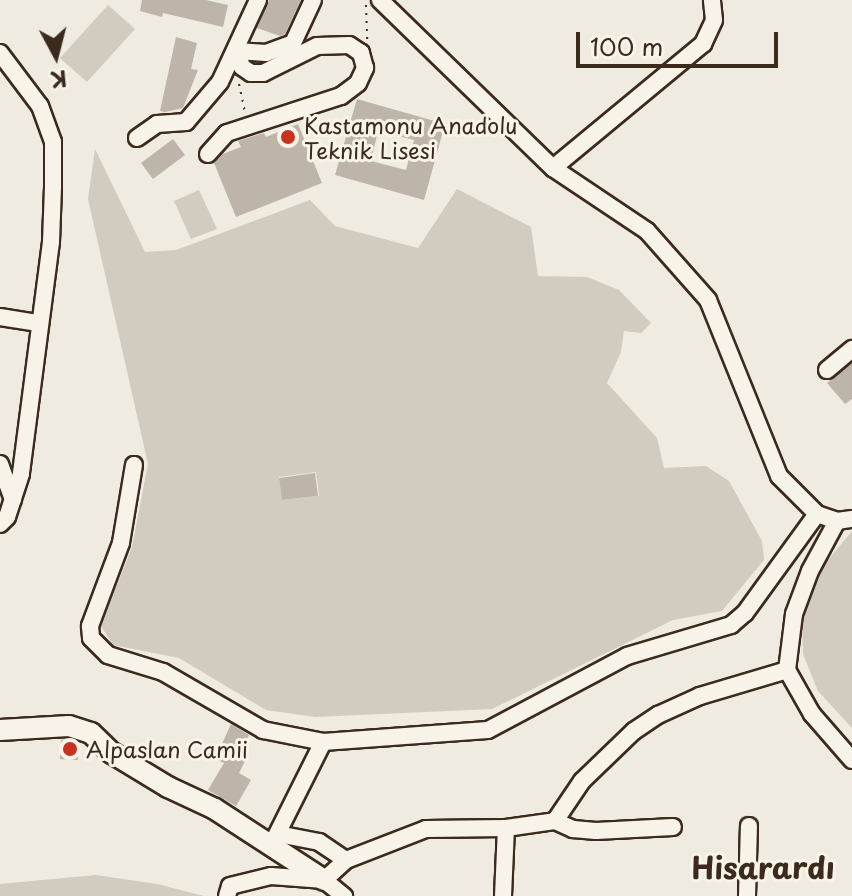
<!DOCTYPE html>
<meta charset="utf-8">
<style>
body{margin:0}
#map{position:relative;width:852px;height:896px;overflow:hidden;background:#efebe0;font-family:"Playpen Sans",sans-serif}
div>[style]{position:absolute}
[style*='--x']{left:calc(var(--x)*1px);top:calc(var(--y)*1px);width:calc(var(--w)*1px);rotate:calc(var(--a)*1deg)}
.green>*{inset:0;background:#d1cbc0}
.building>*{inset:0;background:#bdb5aa}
.path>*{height:2px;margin-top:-1px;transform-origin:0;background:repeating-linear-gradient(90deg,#3b2a1e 0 2px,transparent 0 8px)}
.roads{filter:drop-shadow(2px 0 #3b2a1e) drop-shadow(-2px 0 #3b2a1e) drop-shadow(0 2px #3b2a1e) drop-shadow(0 -2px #3b2a1e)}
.minor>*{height:16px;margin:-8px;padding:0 8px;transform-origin:8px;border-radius:8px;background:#f7f3e8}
.major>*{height:20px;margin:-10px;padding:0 10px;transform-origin:10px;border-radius:10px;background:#f7f3e8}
.dots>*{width:22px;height:22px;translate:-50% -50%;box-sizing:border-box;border:4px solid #f7f3e8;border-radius:50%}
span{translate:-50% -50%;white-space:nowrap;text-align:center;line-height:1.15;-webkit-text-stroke:6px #f7f3e8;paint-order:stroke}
.poi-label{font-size:22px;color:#3b2a1e}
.left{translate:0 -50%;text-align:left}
.district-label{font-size:30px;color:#3b2a1e;font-weight:700}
.north{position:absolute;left:16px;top:16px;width:80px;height:80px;-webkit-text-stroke:6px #f7f3e8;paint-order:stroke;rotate:173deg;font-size:22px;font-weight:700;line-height:32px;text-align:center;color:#3b2a1e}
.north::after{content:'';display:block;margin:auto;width:28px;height:36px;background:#3b2a1e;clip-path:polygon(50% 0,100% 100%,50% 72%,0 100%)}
.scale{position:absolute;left:576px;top:32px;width:202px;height:36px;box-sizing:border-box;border:4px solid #3b2a1e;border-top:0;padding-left:10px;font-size:24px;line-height:28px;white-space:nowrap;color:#3b2a1e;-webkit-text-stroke:6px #f7f3e8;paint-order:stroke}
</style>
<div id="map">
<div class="green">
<i style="clip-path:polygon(108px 5px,135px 29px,87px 82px,60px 58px)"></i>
<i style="clip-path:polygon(evenodd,95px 149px,145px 252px,176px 250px,310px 200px,335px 226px,418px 248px,457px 189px,531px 227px,538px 276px,587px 277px,619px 290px,651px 323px,641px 333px,624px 331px,621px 352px,607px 383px,657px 438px,664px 468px,706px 466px,729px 481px,762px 541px,764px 560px,722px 611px,673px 620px,492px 709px,315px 717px,266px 710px,179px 658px,113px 645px,101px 626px,132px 547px,148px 464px,88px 199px,95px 149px,316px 472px,319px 496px,282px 500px,279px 477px,316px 472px)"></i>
<i style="clip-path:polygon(199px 190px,217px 229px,191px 239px,174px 201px)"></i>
<i style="clip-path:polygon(852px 531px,852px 728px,818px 691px,803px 654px,802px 617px,814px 577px)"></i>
<i style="clip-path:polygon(96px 875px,157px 884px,204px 896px,0 896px,0 884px)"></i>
</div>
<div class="building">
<i style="clip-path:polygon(142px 0,206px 0,228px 5px,223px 27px,163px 13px,162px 17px,140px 11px)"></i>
<i style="clip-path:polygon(269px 0,301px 0,285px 34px,280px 36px,257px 28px)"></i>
<i style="clip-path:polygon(176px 37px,197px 43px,191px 69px,198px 70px,183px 108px,165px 112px,160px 111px)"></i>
<i style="clip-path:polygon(evenodd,357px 99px,445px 124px,424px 200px,335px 175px,357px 99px,378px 131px,414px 140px,406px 170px,371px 161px,378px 131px)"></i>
<i style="clip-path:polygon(298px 124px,322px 183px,236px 217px,214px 163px,223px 154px,241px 147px,238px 141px,264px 133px,266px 137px)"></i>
<i style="clip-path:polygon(173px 139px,185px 155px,153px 179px,141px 163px)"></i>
<i style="clip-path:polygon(852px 363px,852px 399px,845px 404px,827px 383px)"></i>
<i style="clip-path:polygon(315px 473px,318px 496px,282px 500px,279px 478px)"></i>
<i style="clip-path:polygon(231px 724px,249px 735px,242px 750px,249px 753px,239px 773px,251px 780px,236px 806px,208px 790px,224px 763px,215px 759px)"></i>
<i style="clip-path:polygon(67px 739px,79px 743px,78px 760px,60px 759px,61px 740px)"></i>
</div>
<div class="path">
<i style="--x:366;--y:5;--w:34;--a:88"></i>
<i style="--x:239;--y:84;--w:30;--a:78"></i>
</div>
<div class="roads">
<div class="minor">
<i style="--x:380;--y:0;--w:241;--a:44.2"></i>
<i style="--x:553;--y:168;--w:113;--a:33.8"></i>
<i style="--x:647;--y:231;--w:92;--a:48.5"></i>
<i style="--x:708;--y:300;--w:190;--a:68"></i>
<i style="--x:779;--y:476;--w:54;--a:45"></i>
<i style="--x:817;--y:514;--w:21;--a:19"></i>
<i style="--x:837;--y:521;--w:15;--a:-8"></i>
<i style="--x:0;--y:53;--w:66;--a:53"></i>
<i style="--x:40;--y:106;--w:38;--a:70"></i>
<i style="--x:53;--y:142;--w:45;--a:90"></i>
<i style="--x:53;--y:187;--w:55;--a:92.1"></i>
<i style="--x:51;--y:242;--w:234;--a:97.4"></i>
<i style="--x:21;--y:474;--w:45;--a:108"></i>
<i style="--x:7;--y:517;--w:10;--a:135"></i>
<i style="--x:137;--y:138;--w:24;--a:-35"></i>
<i style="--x:157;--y:124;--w:29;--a:-4"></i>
<i style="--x:186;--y:122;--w:52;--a:-49.6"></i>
<i style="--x:220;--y:82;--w:90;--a:-65.1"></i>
<i style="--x:208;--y:154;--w:28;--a:-48"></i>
<i style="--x:227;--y:133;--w:120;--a:-18"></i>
<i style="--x:341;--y:96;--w:21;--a:-37"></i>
<i style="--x:358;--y:83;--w:17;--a:-65"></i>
<i style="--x:365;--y:68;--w:16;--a:-105"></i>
<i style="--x:361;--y:53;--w:14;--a:-146"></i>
<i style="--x:349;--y:45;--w:32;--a:178"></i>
<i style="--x:317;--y:46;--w:60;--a:153.4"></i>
<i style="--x:263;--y:73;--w:12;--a:180"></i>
<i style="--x:251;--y:73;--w:11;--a:-146"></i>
<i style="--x:242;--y:67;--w:17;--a:-107"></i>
<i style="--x:237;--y:51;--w:29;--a:4"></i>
<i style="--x:266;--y:53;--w:29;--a:-20"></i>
<i style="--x:293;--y:43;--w:47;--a:-65.1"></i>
<i style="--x:553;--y:168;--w:195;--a:-39.6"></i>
<i style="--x:703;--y:44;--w:26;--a:-65"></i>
<i style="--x:714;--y:20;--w:20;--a:-96"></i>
<i style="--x:0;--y:317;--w:39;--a:9"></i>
<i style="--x:827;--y:370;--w:33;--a:-40"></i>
<i style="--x:0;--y:464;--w:38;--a:70"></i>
<i style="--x:134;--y:465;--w:79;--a:99.5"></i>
<i style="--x:121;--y:543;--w:89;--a:110.5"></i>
<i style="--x:90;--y:626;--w:12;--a:85"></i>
<i style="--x:91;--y:638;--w:24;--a:45"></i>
<i style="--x:108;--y:655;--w:58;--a:17.2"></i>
<i style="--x:163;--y:672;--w:116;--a:30.1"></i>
<i style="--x:263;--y:730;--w:61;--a:11.3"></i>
<i style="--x:323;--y:742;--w:165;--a:-4.2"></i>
<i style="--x:488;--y:730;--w:157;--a:-28"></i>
<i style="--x:627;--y:656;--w:109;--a:-16.6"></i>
<i style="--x:731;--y:625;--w:18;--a:-41"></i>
<i style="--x:745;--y:613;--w:122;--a:-54"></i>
<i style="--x:837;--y:521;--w:57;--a:118.4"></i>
<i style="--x:810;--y:571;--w:46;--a:110.4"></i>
<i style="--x:794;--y:614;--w:56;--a:97.1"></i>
<i style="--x:787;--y:670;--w:51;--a:60.4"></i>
<i style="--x:812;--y:714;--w:61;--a:49"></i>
<i style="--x:555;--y:821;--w:48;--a:-56"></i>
<i style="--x:582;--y:781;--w:72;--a:-43.9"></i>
<i style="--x:634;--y:731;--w:29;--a:-34"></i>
<i style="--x:658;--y:715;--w:46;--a:-24.3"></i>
<i style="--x:700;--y:696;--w:91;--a:-16.6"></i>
<i style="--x:278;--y:834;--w:42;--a:11"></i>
<i style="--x:319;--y:842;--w:32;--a:34"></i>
<i style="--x:272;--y:844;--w:114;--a:-63.4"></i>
<i style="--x:324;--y:880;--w:30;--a:-42"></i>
<i style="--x:346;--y:860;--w:86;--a:-21.2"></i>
<i style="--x:426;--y:829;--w:80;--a:-0.7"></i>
<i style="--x:506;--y:828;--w:49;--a:-8.1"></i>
<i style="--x:555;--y:821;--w:20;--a:24"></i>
<i style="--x:573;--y:829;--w:23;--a:5"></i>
<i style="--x:596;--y:831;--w:77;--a:-3"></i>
<i style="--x:227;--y:896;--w:10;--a:-73"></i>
<i style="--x:230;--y:886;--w:42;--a:-13.7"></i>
<i style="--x:271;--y:876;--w:53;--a:4.3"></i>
<i style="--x:324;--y:880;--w:26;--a:39"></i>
<i style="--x:503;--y:896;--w:68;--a:-87.5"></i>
<i style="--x:747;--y:896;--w:70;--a:-88.4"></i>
</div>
<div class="major">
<i style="--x:0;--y:730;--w:69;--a:-3.3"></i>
<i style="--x:69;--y:726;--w:23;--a:18"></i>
<i style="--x:91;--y:733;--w:29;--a:44"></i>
<i style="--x:112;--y:753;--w:66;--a:31.3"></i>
<i style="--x:168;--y:787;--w:52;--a:25.1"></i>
<i style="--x:215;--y:809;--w:130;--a:33.1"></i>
</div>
</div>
<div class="dots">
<i style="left:288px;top:137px;background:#c8321e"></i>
<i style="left:70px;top:749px;background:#c8321e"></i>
</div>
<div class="poi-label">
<span class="left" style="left:304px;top:137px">Kastamonu Anadolu<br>Teknik Lisesi</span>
<span class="left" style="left:86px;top:749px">Alpaslan Camii</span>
</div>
<div class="district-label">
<span style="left:763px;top:867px">Hisarardı</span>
</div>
<div class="north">K</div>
<div class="scale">100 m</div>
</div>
